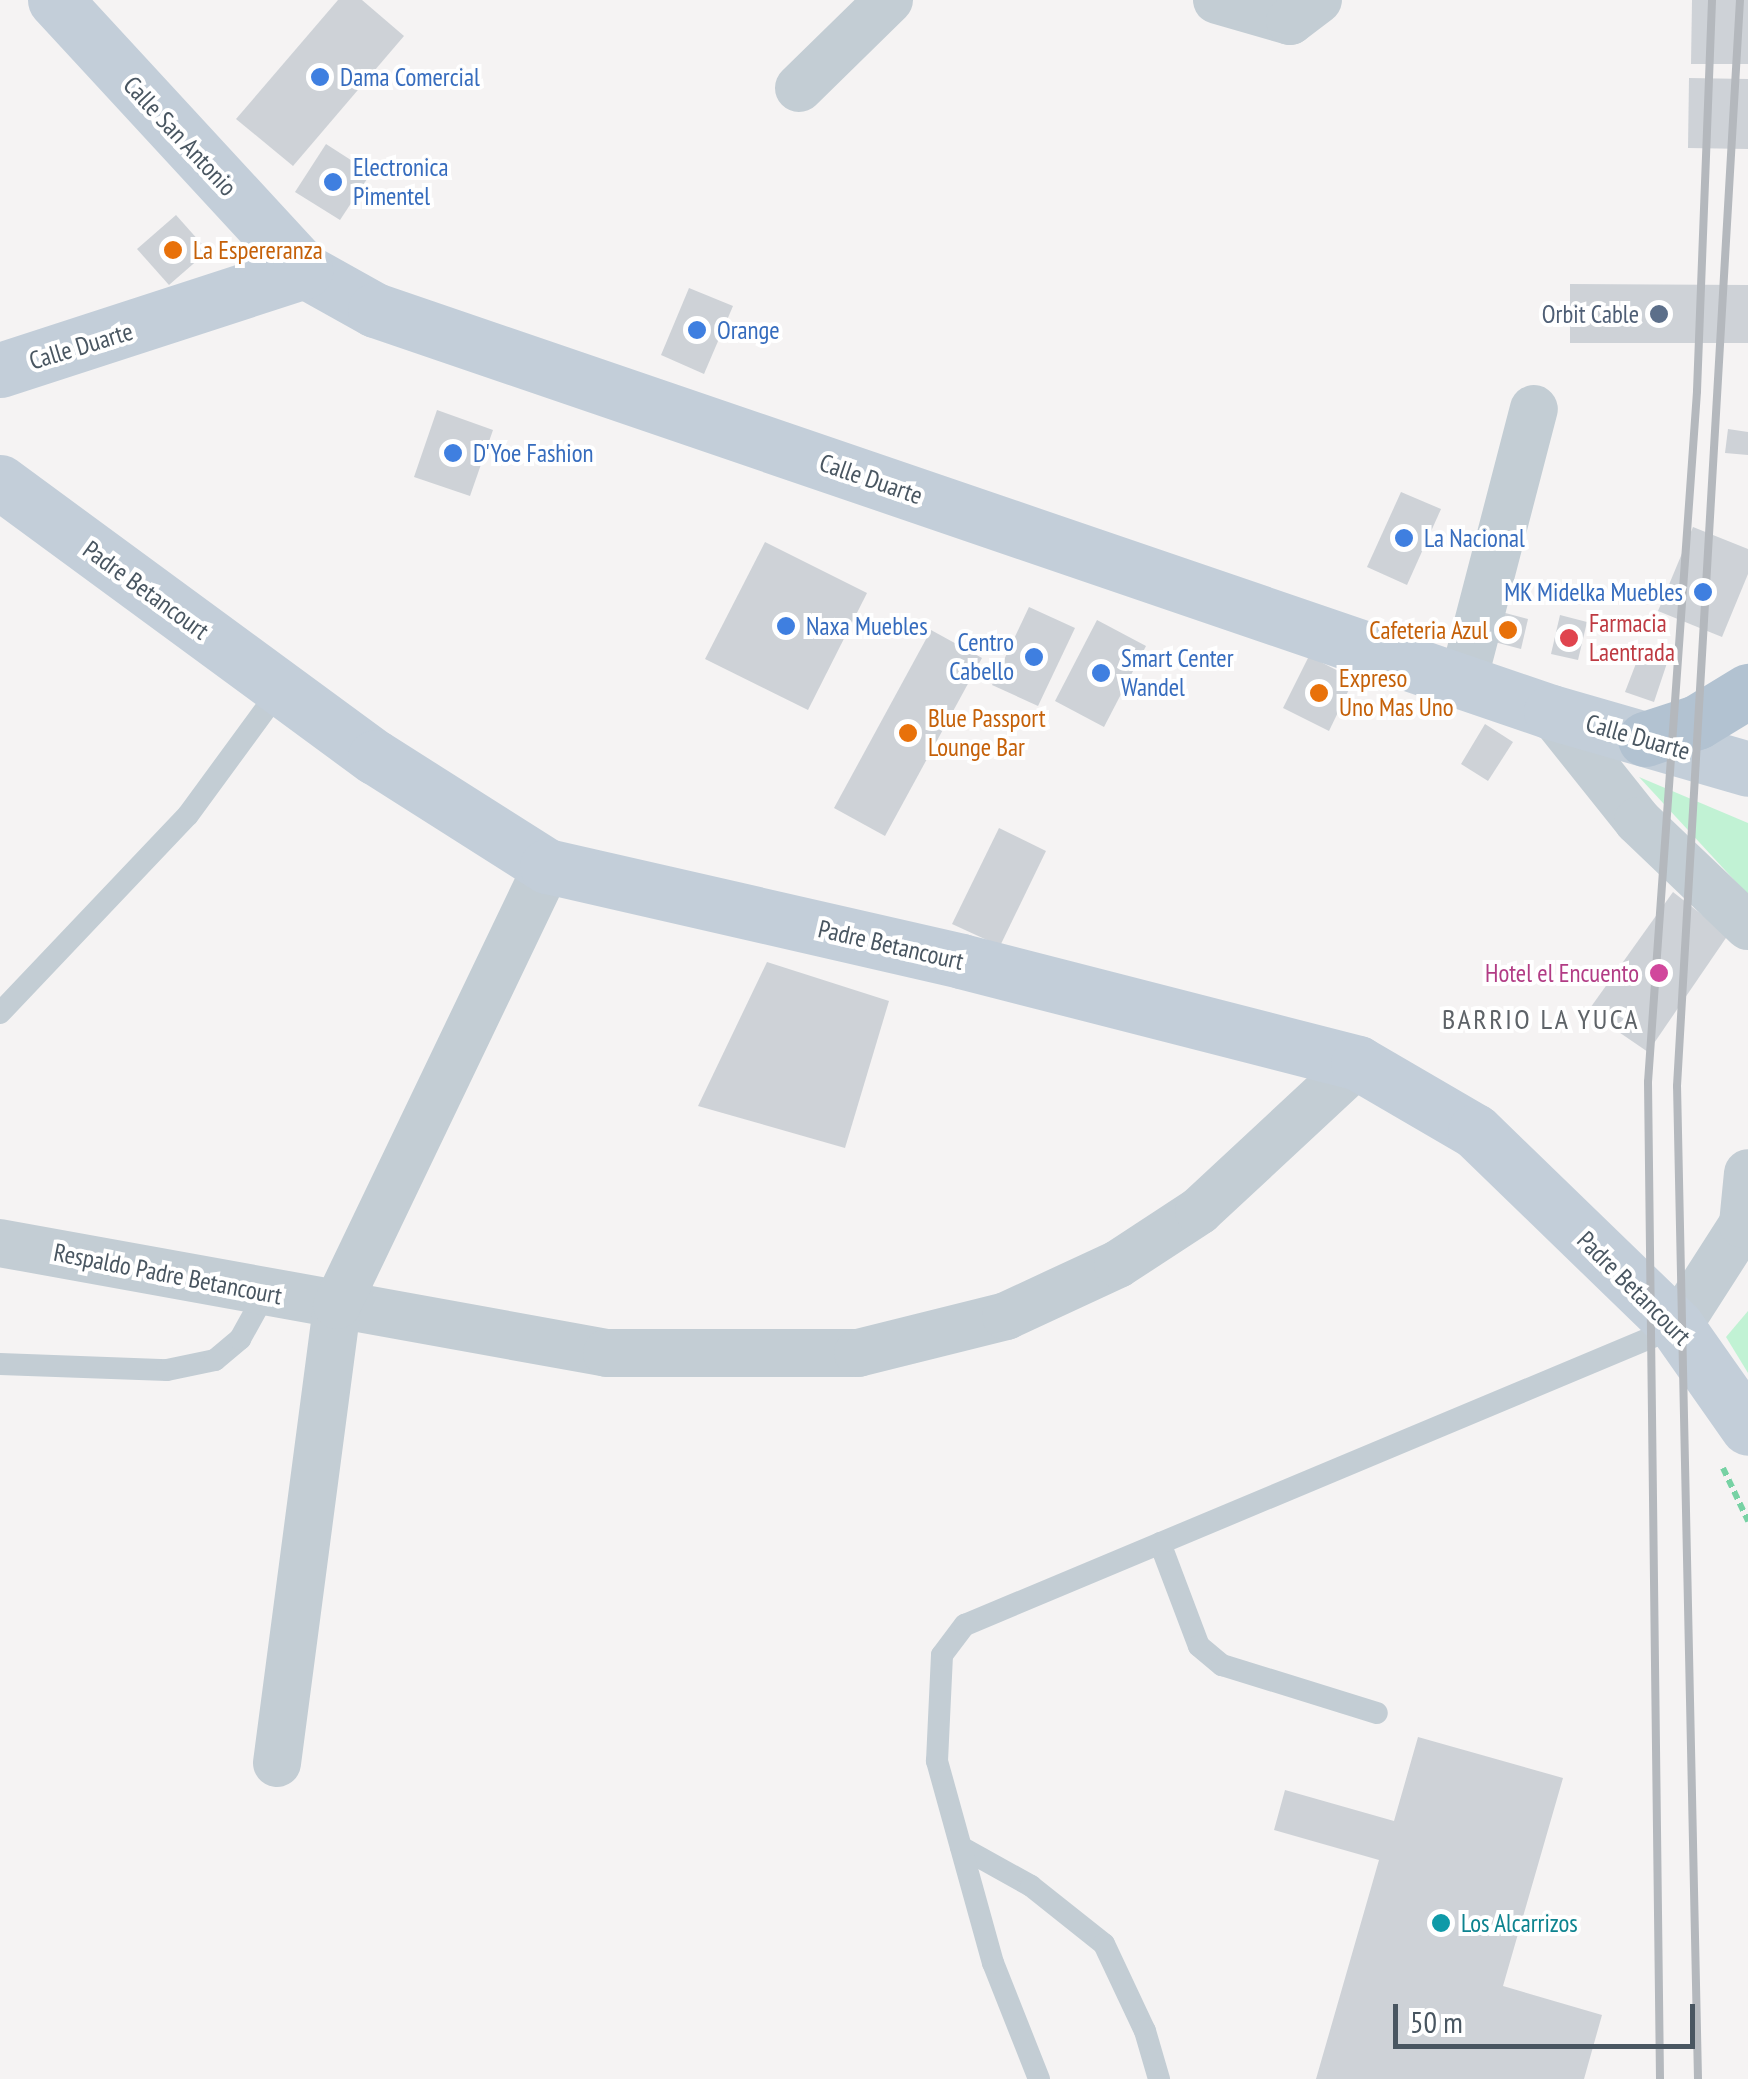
<!DOCTYPE html>
<style>
body{margin:0}
#map{position:relative;width:1748px;height:2079px;overflow:hidden;background:#f5f3f3;font-family:"PT Sans Narrow",sans-serif}
div>[style]{position:absolute}
[style*='--x']{left:calc(var(--x)*1px);top:calc(var(--y)*1px);width:calc(var(--w)*1px);rotate:calc(var(--a)*1deg)}
.green>*{inset:0;background:#c1f2d4}
.building>*{inset:0;background:#ced2d7}
.path>*{height:6px;margin-top:-3px;transform-origin:0;background:repeating-linear-gradient(90deg,#77d2a4 0 8px,transparent 0 13px)}
.lane>*{height:22px;margin:-11px;padding:0 11px;transform-origin:11px;border-radius:11px;background:#c3cdd4}
.street>*{height:48px;margin:-24px;padding:0 24px;transform-origin:24px;border-radius:24px;background:#c3cdd4}
.secondary>*{height:55px;margin:-27.5px;padding:0 27.5px;transform-origin:27.5px;border-radius:27.5px;background:#c3ced9}
.primary>*{height:55px;margin:-27.5px;padding:0 27.5px;transform-origin:27.5px;border-radius:27.5px;background:#b2c2d1}
.rail>*{height:8px;margin:-4px;padding:0 4px;transform-origin:4px;border-radius:4px;background:#b4b8bd}
.dots>*{width:28px;height:28px;translate:-50% -50%;box-sizing:border-box;border:5px solid #fff;border-radius:50%}
span{translate:-50% -50%;white-space:nowrap;text-align:center;line-height:1.15;-webkit-text-stroke:8px #fff;paint-order:stroke}
.shop-label{font-size:25px;color:#366cbe}
.left{translate:0 -50%;text-align:left}
.right{translate:-100% -50%;text-align:right}
.street-label{font-size:25px;color:#495661}
.food-label{font-size:25px;color:#c56008}
.service-label{font-size:25px;color:#4e5e75}
.health-label{font-size:25px;color:#be3a42}
.hotel-label{font-size:25px;color:#b23c85}
.culture-label{font-size:25px;color:#0d838f}
.neighbourhood-label{font-size:28px;color:#5e6368;letter-spacing:2.5px}
.scale{position:absolute;left:1393px;top:2004px;width:302px;height:45px;box-sizing:border-box;border:5px solid #495661;border-top:0;padding-left:12px;font-size:30px;line-height:35px;white-space:nowrap;color:#495661;-webkit-text-stroke:8px #fff;paint-order:stroke}
</style>
<div id="map">
<div class="green">
<i style="clip-path:polygon(1639px 777px,1748px 823px,1748px 895px)"></i>
<i style="clip-path:polygon(1748px 1311px,1748px 1373px,1726px 1337px)"></i>
</div>
<div class="building">
<i style="clip-path:polygon(338px 0,362px 0,404px 36px,293px 166px,236px 119px)"></i>
<i style="clip-path:polygon(1692px 0,1748px 0,1748px 64px,1691px 64px)"></i>
<i style="clip-path:polygon(1689px 78px,1748px 79px,1748px 149px,1688px 148px)"></i>
<i style="clip-path:polygon(326px 144px,371px 173px,340px 220px,295px 192px)"></i>
<i style="clip-path:polygon(176px 215px,208px 251px,169px 285px,137px 249px)"></i>
<i style="clip-path:polygon(1570px 284px,1748px 285px,1748px 343px,1570px 343px)"></i>
<i style="clip-path:polygon(689px 288px,733px 306px,704px 374px,661px 355px)"></i>
<i style="clip-path:polygon(437px 410px,493px 430px,470px 496px,414px 477px)"></i>
<i style="clip-path:polygon(1728px 429px,1748px 432px,1748px 455px,1725px 453px)"></i>
<i style="clip-path:polygon(1401px 492px,1441px 509px,1407px 585px,1367px 567px)"></i>
<i style="clip-path:polygon(1693px 527px,1748px 549px,1748px 574px,1722px 637px,1658px 611px)"></i>
<i style="clip-path:polygon(765px 542px,867px 593px,808px 710px,705px 659px)"></i>
<i style="clip-path:polygon(1029px 607px,1075px 628px,1038px 706px,992px 685px)"></i>
<i style="clip-path:polygon(1494px 610px,1528px 619px,1521px 649px,1487px 640px)"></i>
<i style="clip-path:polygon(1560px 615px,1587px 622px,1578px 660px,1551px 654px)"></i>
<i style="clip-path:polygon(1097px 620px,1146px 646px,1104px 727px,1055px 701px)"></i>
<i style="clip-path:polygon(931px 630px,982px 658px,885px 836px,834px 808px)"></i>
<i style="clip-path:polygon(1640px 653px,1667px 663px,1654px 702px,1625px 692px)"></i>
<i style="clip-path:polygon(1309px 656px,1354px 679px,1329px 731px,1283px 708px)"></i>
<i style="clip-path:polygon(1485px 724px,1513px 742px,1488px 781px,1461px 764px)"></i>
<i style="clip-path:polygon(999px 828px,1046px 851px,1000px 946px,952px 924px)"></i>
<i style="clip-path:polygon(1673px 892px,1728px 935px,1648px 1052px,1588px 1011px)"></i>
<i style="clip-path:polygon(767px 962px,889px 1001px,845px 1148px,698px 1106px)"></i>
<i style="clip-path:polygon(1418px 1737px,1563px 1778px,1503px 1986px,1602px 2015px,1584px 2079px,1316px 2079px,1379px 1860px,1274px 1830px,1285px 1790px,1394px 1821px)"></i>
</div>
<div class="path">
<i style="--x:1723;--y:1468;--w:59;--a:64.7"></i>
</div>
<div class="lane">
<i style="--x:0;--y:1013;--w:273;--a:-46.5"></i>
<i style="--x:188;--y:815;--w:157;--a:-53.8"></i>
<i style="--x:0;--y:1364;--w:167;--a:2.1"></i>
<i style="--x:167;--y:1370;--w:49;--a:-11.8"></i>
<i style="--x:215;--y:1360;--w:33;--a:-40"></i>
<i style="--x:240;--y:1339;--w:54;--a:-61"></i>
<i style="--x:1160;--y:1543;--w:110;--a:69.3"></i>
<i style="--x:1199;--y:1646;--w:30;--a:40"></i>
<i style="--x:1222;--y:1665;--w:162;--a:17.2"></i>
<i style="--x:961;--y:1847;--w:80;--a:29.1"></i>
<i style="--x:1031;--y:1886;--w:93;--a:38.5"></i>
<i style="--x:1104;--y:1944;--w:96;--a:64.8"></i>
<i style="--x:1145;--y:2031;--w:50;--a:73.7"></i>
<i style="--x:1039;--y:2079;--w:125;--a:-111.6"></i>
<i style="--x:993;--y:1963;--w:210;--a:-105.5"></i>
<i style="--x:937;--y:1761;--w:106;--a:-87.3"></i>
<i style="--x:942;--y:1655;--w:38;--a:-53"></i>
<i style="--x:965;--y:1625;--w:769;--a:-22.73"></i>
</div>
<div class="street">
<i style="--x:1217;--y:0;--w:76;--a:16"></i>
<i style="--x:1290;--y:21;--w:35;--a:-37"></i>
<i style="--x:799;--y:88;--w:126;--a:-44.4"></i>
<i style="--x:1463;--y:681;--w:281;--a:-75.4"></i>
<i style="--x:1551;--y:712;--w:139;--a:51.4"></i>
<i style="--x:1638;--y:821;--w:152;--a:43.7"></i>
<i style="--x:0;--y:1243;--w:617;--a:10.27"></i>
<i style="--x:607;--y:1353;--w:251;--a:0"></i>
<i style="--x:858;--y:1353;--w:153;--a:-14"></i>
<i style="--x:1006;--y:1316;--w:123;--a:-24.9"></i>
<i style="--x:1118;--y:1264;--w:97;--a:-33.2"></i>
<i style="--x:1199;--y:1211;--w:217;--a:-42.9"></i>
<i style="--x:1677;--y:1327;--w:122;--a:-57.3"></i>
<i style="--x:1743;--y:1224;--w:51;--a:-84.4"></i>
<i style="--x:277;--y:1763;--w:462;--a:-82.5"></i>
<i style="--x:337;--y:1305;--w:487;--a:-64.4"></i>
</div>
<div class="secondary">
<i style="--x:55;--y:0;--w:369;--a:47.3"></i>
<i style="--x:305;--y:271;--w:80;--a:29.1"></i>
<i style="--x:375;--y:310;--w:1243;--a:18.87"></i>
<i style="--x:1551;--y:712;--w:205;--a:16.1"></i>
<i style="--x:0;--y:370;--w:321;--a:-18"></i>
<i style="--x:0;--y:482;--w:465;--a:36.3"></i>
<i style="--x:375;--y:757;--w:204;--a:32.4"></i>
<i style="--x:547;--y:866;--w:425;--a:12.9"></i>
<i style="--x:961;--y:961;--w:410;--a:14.4"></i>
<i style="--x:1358;--y:1063;--w:135;--a:30.2"></i>
<i style="--x:1475;--y:1131;--w:281;--a:44.1"></i>
<i style="--x:1677;--y:1327;--w:123;--a:54.9"></i>
</div>
<div class="primary">
<i style="--x:1645;--y:739;--w:55;--a:-18.1"></i>
<i style="--x:1697;--y:722;--w:60;--a:-31.3"></i>
</div>
<div class="rail">
<i style="--x:1660;--y:2079;--w:997;--a:-90.69"></i>
<i style="--x:1648;--y:1082;--w:693;--a:-85.94"></i>
<i style="--x:1697;--y:391;--w:391;--a:-87.8"></i>
<i style="--x:1698;--y:2079;--w:993;--a:-91.21"></i>
<i style="--x:1677;--y:1086;--w:1088;--a:-86.68"></i>
</div>
<div class="dots">
<i style="left:320px;top:77px;background:#3f7fe0"></i>
<i style="left:333px;top:182px;background:#3f7fe0"></i>
<i style="left:173px;top:250px;background:#e8710a"></i>
<i style="left:1659px;top:314px;background:#5c6f8a"></i>
<i style="left:697px;top:330px;background:#3f7fe0"></i>
<i style="left:453px;top:453px;background:#3f7fe0"></i>
<i style="left:1404px;top:538px;background:#3f7fe0"></i>
<i style="left:1703px;top:592px;background:#3f7fe0"></i>
<i style="left:786px;top:626px;background:#3f7fe0"></i>
<i style="left:1508px;top:630px;background:#e8710a"></i>
<i style="left:1569px;top:638px;background:#e0444e"></i>
<i style="left:1034px;top:657px;background:#3f7fe0"></i>
<i style="left:1101px;top:673px;background:#3f7fe0"></i>
<i style="left:1319px;top:693px;background:#e8710a"></i>
<i style="left:908px;top:733px;background:#e8710a"></i>
<i style="left:1659px;top:973px;background:#d1479c"></i>
<i style="left:1441px;top:1923px;background:#0f9aa8"></i>
</div>
<div class="shop-label">
<span class="left" style="left:340px;top:77px">Dama Comercial</span>
<span class="left" style="left:353px;top:182px">Electronica<br>Pimentel</span>
<span class="left" style="left:717px;top:330px">Orange</span>
<span class="left" style="left:473px;top:453px">D'Yoe Fashion</span>
<span class="left" style="left:1424px;top:538px">La Nacional</span>
<span class="right" style="left:1683px;top:592px">MK Midelka Muebles</span>
<span class="left" style="left:806px;top:626px">Naxa Muebles</span>
<span class="right" style="left:1014px;top:657px">Centro<br>Cabello</span>
<span class="left" style="left:1121px;top:673px">Smart Center<br>Wandel</span>
</div>
<div class="street-label">
<span style="left:180px;top:136px;rotate:47deg">Calle San Antonio</span>
<span style="left:81px;top:346px;rotate:-17deg">Calle Duarte</span>
<span style="left:871px;top:479px;rotate:19deg">Calle Duarte</span>
<span style="left:146px;top:590px;rotate:36deg">Padre Betancourt</span>
<span style="left:1638px;top:737px;rotate:16deg">Calle Duarte</span>
<span style="left:891px;top:945px;rotate:13deg">Padre Betancourt</span>
<span style="left:168px;top:1274px;rotate:11deg">Respaldo Padre Betancourt</span>
<span style="left:1634px;top:1288px;rotate:45deg">Padre Betancourt</span>
</div>
<div class="food-label">
<span class="left" style="left:193px;top:250px">La Espereranza</span>
<span class="right" style="left:1488px;top:630px">Cafeteria Azul</span>
<span class="left" style="left:1339px;top:693px">Expreso<br>Uno Mas Uno</span>
<span class="left" style="left:928px;top:733px">Blue Passport<br>Lounge Bar</span>
</div>
<div class="service-label">
<span class="right" style="left:1639px;top:314px">Orbit Cable</span>
</div>
<div class="health-label">
<span class="left" style="left:1589px;top:638px">Farmacia<br>Laentrada</span>
</div>
<div class="hotel-label">
<span class="right" style="left:1639px;top:973px">Hotel el Encuento</span>
</div>
<div class="culture-label">
<span class="left" style="left:1461px;top:1923px">Los Alcarrizos</span>
</div>
<div class="neighbourhood-label">
<span style="left:1541px;top:1019px">BARRIO LA YUCA</span>
</div>
<div class="scale">50 m</div>
</div>
